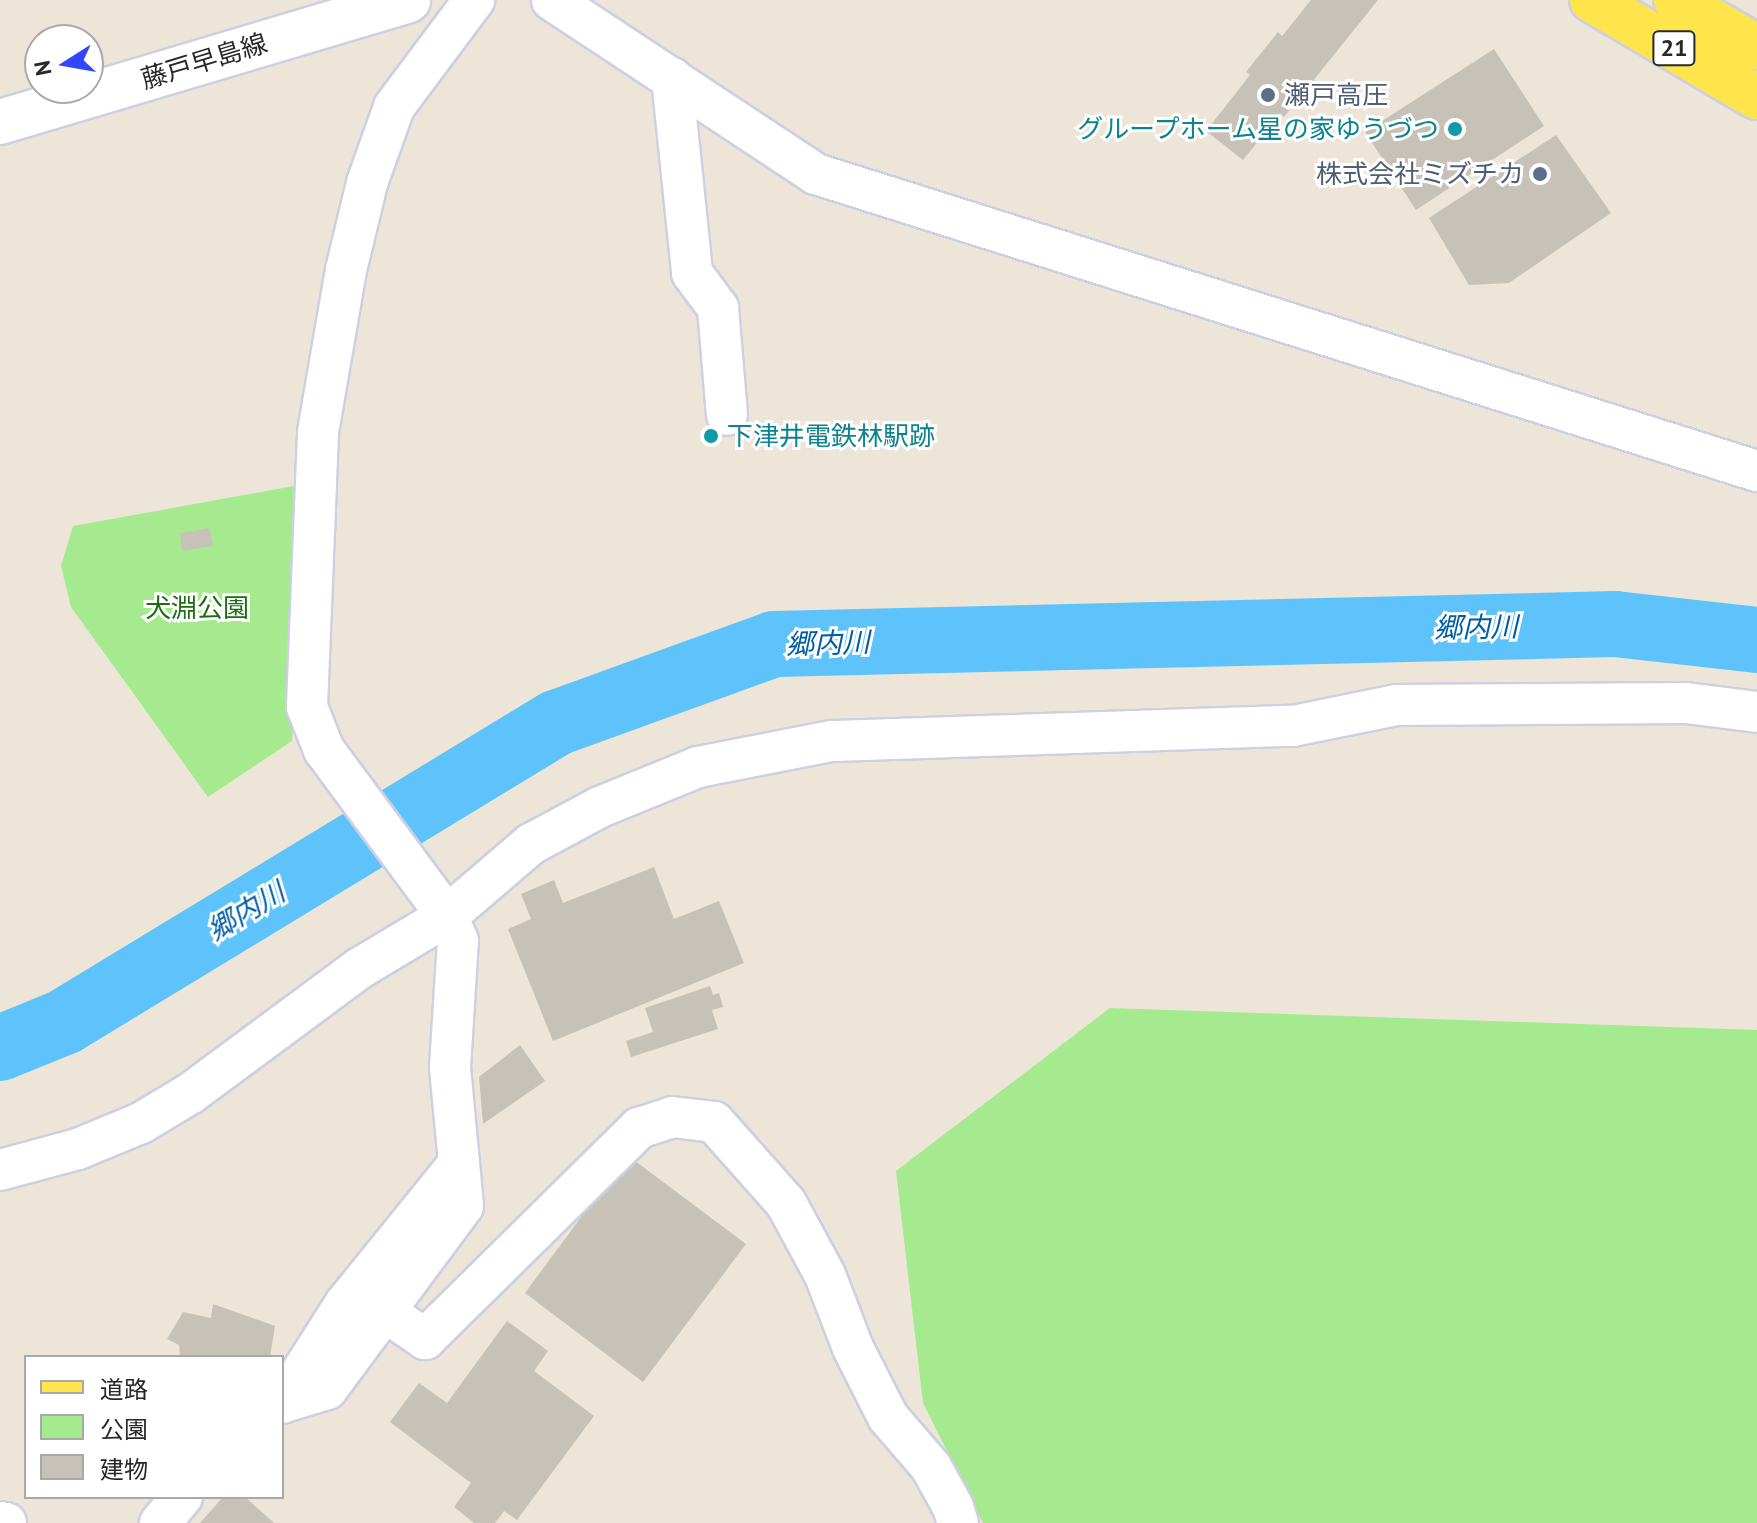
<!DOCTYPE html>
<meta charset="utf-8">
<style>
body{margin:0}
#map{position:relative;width:1757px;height:1523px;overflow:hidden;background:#ede6d8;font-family:"PT Sans","Noto Sans JP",sans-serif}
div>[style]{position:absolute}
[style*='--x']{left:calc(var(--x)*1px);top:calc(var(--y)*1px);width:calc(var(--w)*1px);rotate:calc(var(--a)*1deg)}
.green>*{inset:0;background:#a5ea8e}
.river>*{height:66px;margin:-33px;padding:0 33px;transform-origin:33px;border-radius:33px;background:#5fc3fb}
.building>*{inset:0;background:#c7c2b8}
.roads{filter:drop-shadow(2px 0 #cdcfe3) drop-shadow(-2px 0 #cdcfe3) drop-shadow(0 2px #cdcfe3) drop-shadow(0 -2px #cdcfe3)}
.street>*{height:40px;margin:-20px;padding:0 20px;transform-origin:20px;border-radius:20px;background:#fff}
.secondary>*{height:44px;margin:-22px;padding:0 22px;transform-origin:22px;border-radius:22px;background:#fff}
.primary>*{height:44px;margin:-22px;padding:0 22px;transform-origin:22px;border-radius:22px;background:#ffe54b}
.dots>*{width:22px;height:22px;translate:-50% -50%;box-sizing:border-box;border:4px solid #fff;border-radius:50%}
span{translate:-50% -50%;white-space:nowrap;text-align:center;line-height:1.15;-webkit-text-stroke:6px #fff;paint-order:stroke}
.shield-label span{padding:2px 6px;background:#fff;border:2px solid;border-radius:6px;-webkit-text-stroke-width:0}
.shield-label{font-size:24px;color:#282828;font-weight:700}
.street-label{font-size:26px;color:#282828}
.service-label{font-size:26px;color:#4e5e75}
.left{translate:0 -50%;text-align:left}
.right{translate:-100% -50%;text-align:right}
.culture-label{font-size:26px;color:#0d838f}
.park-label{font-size:26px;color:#1c6c12}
.water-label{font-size:28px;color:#005da4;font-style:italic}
.legend{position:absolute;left:24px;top:1355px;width:260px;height:144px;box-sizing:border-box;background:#fff;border:2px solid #a9a9a9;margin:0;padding:10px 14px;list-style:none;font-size:24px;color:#282828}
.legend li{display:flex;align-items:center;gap:16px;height:40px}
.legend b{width:40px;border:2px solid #a9a9a9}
.north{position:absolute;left:24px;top:24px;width:80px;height:80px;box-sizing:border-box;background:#fff;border:2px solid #a9a9a9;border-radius:50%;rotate:259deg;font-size:22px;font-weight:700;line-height:32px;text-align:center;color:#282828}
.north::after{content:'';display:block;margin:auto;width:28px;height:36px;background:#3246ff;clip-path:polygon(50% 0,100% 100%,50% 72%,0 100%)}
</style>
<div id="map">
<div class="green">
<i style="clip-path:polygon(305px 484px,292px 741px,208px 797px,71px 607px,61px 566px,73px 526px)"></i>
<i style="clip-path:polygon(1110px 1008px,1757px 1030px,1757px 1523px,983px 1523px,923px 1403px,896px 1171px)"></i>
</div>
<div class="river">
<i style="--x:0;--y:1048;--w:69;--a:-22.1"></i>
<i style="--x:64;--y:1022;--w:576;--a:-31.29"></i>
<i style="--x:556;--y:723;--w:232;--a:-19.9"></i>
<i style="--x:774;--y:644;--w:841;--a:-1.36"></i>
<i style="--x:1615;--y:624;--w:143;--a:6.4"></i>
</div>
<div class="building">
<i style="clip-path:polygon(1311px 0,1378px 0,1284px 117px,1280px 114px,1243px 160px,1206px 131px,1250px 75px,1246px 72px,1278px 32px,1282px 36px)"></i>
<i style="clip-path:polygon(1494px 49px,1544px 126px,1416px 210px,1365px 132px)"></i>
<i style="clip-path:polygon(1556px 135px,1611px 213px,1509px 283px,1469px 285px,1429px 218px)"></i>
<i style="clip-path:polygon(210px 528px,213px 546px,182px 551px,180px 533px)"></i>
<i style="clip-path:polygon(654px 867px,674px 919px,719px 901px,744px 963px,553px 1041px,508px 929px,531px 919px,521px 894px,554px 880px,563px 903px)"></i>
<i style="clip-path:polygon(710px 986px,713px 995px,719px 993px,723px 1007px,712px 1010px,718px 1029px,631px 1057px,626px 1041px,653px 1032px,645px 1008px)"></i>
<i style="clip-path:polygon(520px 1045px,545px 1081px,483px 1124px,479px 1077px)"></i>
<i style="clip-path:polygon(627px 1155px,746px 1244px,643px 1382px,525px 1293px)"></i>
<i style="clip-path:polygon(213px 1304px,275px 1326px,270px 1357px,180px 1357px,179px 1345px,167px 1339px,183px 1312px,211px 1318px)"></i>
<i style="clip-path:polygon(507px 1321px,548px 1351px,534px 1371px,594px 1416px,517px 1520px,504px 1511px,495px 1523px,474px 1523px,454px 1507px,471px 1483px,390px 1422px,419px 1383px,447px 1403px)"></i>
<i style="clip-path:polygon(223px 1497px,245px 1497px,274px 1523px,200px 1523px)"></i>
</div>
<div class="roads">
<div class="street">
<i style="--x:552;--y:0;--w:316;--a:33.4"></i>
<i style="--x:816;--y:174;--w:987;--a:17.52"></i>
<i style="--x:672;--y:78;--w:196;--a:84.1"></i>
<i style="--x:692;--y:273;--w:44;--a:53.4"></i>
<i style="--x:718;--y:308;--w:107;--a:85.2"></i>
<i style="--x:0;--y:1170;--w:81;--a:-15.1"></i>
<i style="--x:78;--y:1149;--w:68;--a:-22.4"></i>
<i style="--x:141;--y:1123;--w:58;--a:-31"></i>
<i style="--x:191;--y:1093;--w:210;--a:-36.5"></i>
<i style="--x:360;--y:968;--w:101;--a:-30.9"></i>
<i style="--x:447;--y:916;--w:111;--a:-40.6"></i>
<i style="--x:531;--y:844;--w:78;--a:-28.2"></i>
<i style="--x:600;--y:807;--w:106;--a:-22.2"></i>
<i style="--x:698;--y:767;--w:136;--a:-11"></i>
<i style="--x:832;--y:741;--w:461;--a:-1.9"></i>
<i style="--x:1293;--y:726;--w:105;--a:-11.5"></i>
<i style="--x:1396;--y:705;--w:290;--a:-0.4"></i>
<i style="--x:1686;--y:703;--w:72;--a:7.2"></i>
<i style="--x:384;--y:1311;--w:50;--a:34.3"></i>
<i style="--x:425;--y:1339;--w:301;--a:-44.6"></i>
<i style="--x:639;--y:1128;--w:35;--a:-18"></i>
<i style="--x:672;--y:1117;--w:42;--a:6.8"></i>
<i style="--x:714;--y:1122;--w:108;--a:48.4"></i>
<i style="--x:786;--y:1203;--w:82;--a:61.6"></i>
<i style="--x:825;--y:1275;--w:78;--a:69"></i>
<i style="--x:853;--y:1348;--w:77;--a:63.1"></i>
<i style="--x:888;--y:1417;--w:66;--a:49.3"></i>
<i style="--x:931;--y:1467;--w:46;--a:61.2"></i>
<i style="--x:953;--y:1507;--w:17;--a:73"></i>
<i style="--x:284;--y:1402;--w:45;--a:-16.8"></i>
<i style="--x:327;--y:1389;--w:228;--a:-53.4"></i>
<i style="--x:463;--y:1206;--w:43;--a:-95.3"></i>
<i style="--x:282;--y:1403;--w:117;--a:-57.5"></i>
<i style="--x:345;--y:1304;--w:181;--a:-51"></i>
<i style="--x:459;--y:1163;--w:96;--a:-95.4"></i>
<i style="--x:450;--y:1067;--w:126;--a:-86.4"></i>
<i style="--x:458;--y:941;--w:27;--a:-114"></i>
<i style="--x:447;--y:916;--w:207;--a:-126.5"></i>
<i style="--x:324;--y:750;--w:46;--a:-111.6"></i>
<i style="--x:307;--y:707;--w:275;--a:-87.7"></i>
<i style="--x:318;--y:432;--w:164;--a:-80.2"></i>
<i style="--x:346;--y:270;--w:89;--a:-76.4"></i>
<i style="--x:367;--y:183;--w:81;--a:-70.4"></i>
<i style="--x:394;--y:107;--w:134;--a:-53.2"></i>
<i style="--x:0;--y:1522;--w:6;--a:9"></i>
<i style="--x:160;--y:1523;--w:34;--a:-50"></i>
</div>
<div class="secondary">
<i style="--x:0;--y:122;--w:426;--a:-16.6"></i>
</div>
<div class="primary">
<i style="--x:1592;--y:0;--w:191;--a:30.5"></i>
<i style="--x:1676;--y:0;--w:94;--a:30.1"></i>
</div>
</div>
<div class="dots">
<i style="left:1268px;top:95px;background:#5c6f8a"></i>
<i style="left:1455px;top:129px;background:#0f9aa8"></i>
<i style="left:1540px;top:174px;background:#5c6f8a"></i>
<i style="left:711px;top:436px;background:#0f9aa8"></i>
</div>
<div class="shield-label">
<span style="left:1674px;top:48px">21</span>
</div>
<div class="street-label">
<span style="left:204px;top:61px;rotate:-17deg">藤戸早島線</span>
</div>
<div class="service-label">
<span class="left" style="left:1284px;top:95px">瀬戸高圧</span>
<span class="right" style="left:1524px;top:174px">株式会社ミズチカ</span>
</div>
<div class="culture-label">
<span class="right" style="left:1439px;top:129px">グループホーム星の家ゆうづつ</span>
<span class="left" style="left:727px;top:436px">下津井電鉄林駅跡</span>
</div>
<div class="park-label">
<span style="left:197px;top:608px">犬淵公園</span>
</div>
<div class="water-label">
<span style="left:1476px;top:627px;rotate:-1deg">郷内川</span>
<span style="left:828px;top:643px;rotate:-2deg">郷内川</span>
<span style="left:246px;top:911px;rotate:-31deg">郷内川</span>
</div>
<ul class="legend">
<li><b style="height:10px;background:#ffe54b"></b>道路</li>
<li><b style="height:22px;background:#a5ea8e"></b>公園</li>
<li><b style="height:22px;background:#c7c2b8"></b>建物</li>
</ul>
<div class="north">N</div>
</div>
